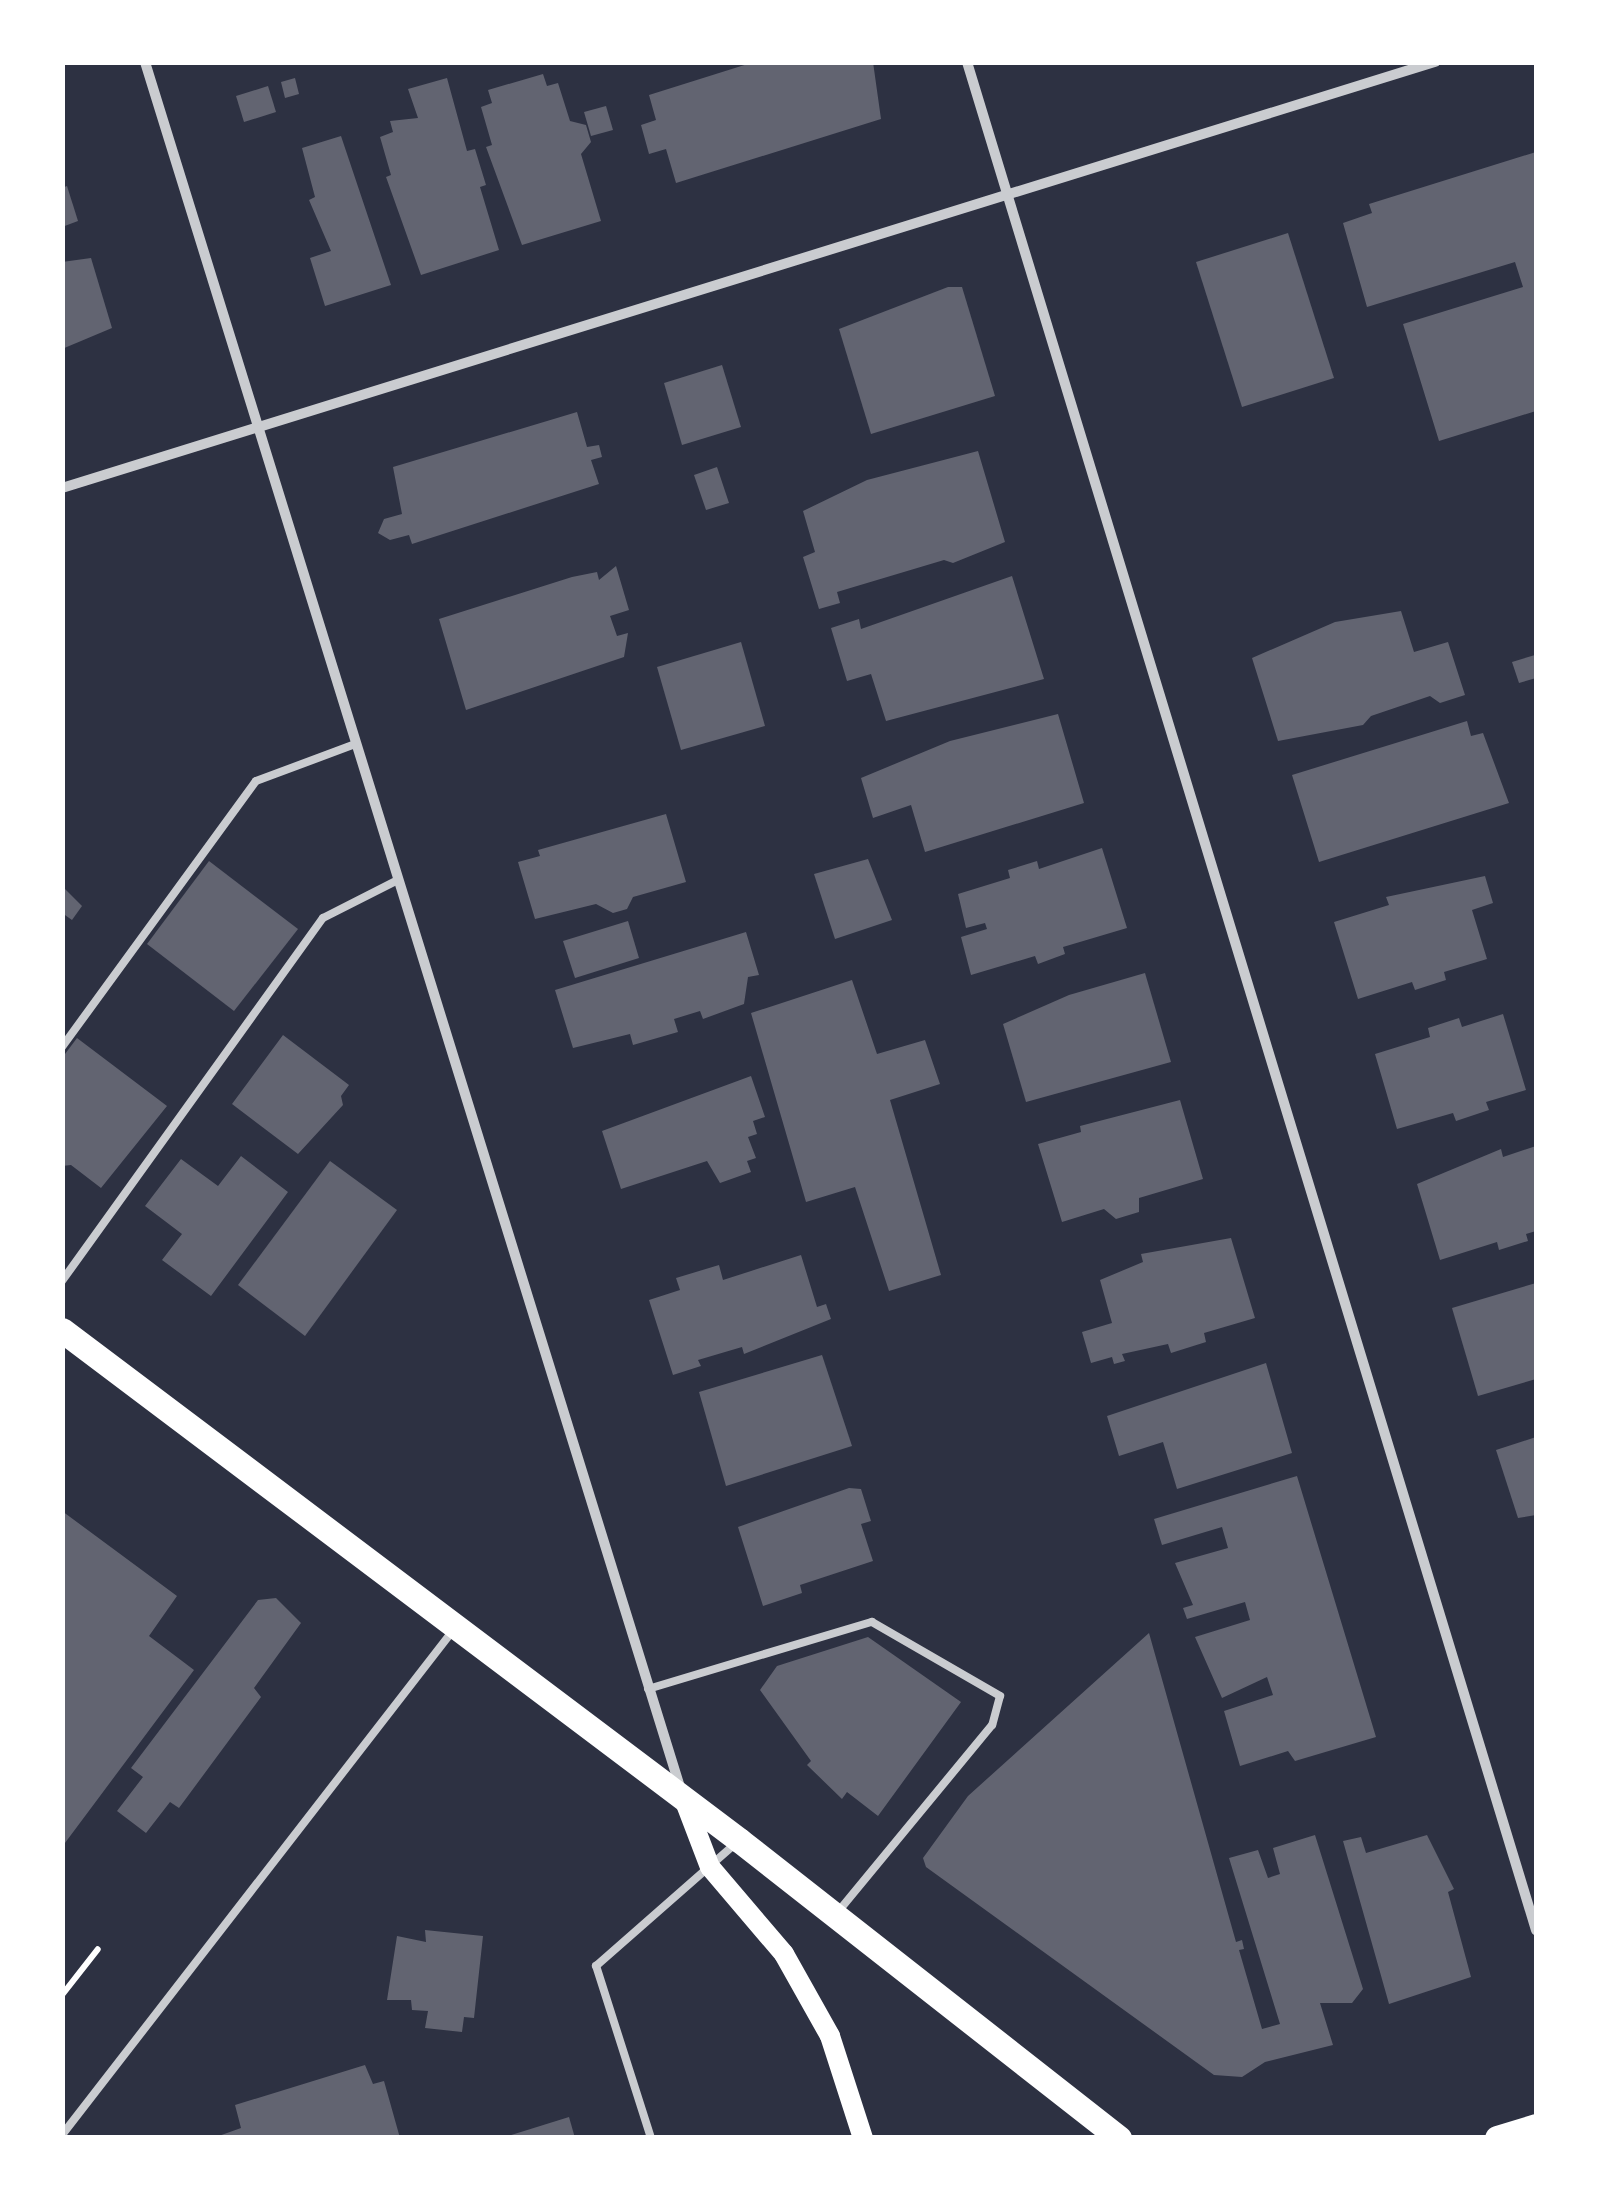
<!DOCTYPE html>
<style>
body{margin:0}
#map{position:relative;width:1599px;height:2200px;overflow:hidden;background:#2d3142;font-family:"Golos Text",sans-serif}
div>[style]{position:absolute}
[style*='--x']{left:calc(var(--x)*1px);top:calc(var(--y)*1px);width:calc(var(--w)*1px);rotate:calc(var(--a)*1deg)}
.building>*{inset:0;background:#626471}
.path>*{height:6px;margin:-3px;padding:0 3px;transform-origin:3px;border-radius:3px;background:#fff}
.service>*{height:8px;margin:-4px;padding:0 4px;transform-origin:4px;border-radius:4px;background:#caccd0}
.minor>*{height:10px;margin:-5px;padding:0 5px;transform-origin:5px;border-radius:5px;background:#caccd0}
.secondary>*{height:20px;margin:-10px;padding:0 10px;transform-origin:10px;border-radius:10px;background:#fff}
.primary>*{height:25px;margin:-12.5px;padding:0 12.5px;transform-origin:12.5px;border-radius:12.5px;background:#fff}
span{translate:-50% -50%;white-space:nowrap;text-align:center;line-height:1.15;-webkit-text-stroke:8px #fff;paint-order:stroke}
.frame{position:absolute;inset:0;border:65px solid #fff;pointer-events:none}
</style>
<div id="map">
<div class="building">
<i style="clip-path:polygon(754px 62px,873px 62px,881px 119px,676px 183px,666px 149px,649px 154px,641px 125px,656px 120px,649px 95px)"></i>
<i style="clip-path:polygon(543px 74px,547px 86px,558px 83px,570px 121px,586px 125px,591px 142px,581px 154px,601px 221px,522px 245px,486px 147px,492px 145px,481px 107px,492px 103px,488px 90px)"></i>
<i style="clip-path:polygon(295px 78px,299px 94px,285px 98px,281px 82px)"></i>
<i style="clip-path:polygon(447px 78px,467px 151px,475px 149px,486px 185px,480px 187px,499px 250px,421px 275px,386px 177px,391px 175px,380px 137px,393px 132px,390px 121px,418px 118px,408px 89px)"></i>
<i style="clip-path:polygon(268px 86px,276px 112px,244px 122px,236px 96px)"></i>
<i style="clip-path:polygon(606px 106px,613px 130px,591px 136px,584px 112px)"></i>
<i style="clip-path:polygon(341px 136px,391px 285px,325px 306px,310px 258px,331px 251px,309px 200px,315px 197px,302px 148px)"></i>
<i style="clip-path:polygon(1536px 152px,1536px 411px,1439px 441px,1403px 324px,1523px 287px,1515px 262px,1367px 307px,1343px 223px,1372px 213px,1369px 204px)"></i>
<i style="clip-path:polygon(67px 186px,78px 221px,62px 227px,62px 188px)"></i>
<i style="clip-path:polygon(1288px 233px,1334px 378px,1242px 407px,1196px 262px)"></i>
<i style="clip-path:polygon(91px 258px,112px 328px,62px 349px,62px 262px)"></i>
<i style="clip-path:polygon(948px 287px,962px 287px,995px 396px,871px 434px,839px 329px)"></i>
<i style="clip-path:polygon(722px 365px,741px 427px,682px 445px,664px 383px)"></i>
<i style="clip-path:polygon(577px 412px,587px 447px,599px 445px,602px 457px,591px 460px,599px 484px,412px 544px,409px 535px,390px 540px,378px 533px,384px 519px,402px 514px,393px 467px)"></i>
<i style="clip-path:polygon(978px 451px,1005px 542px,953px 563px,944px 560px,837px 592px,840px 603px,819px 609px,803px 557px,815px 552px,803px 511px,867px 480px)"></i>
<i style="clip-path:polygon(717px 467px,729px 503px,706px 510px,694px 475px)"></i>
<i style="clip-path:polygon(616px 566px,629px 610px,610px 616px,617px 636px,628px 633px,624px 657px,466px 710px,439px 619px,572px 577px,597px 572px,599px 580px)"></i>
<i style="clip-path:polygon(1012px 576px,1044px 679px,886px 721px,871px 674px,847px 681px,831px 628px,859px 619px,861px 629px)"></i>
<i style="clip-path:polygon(1401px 611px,1414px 652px,1448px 642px,1465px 695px,1440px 703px,1430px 696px,1371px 716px,1363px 725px,1278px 741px,1252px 658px,1335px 622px)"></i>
<i style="clip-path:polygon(741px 642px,765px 726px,681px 750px,657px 667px)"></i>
<i style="clip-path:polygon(1535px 655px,1536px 678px,1519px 683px,1512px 662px)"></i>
<i style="clip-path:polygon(1058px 714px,1084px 803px,925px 852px,911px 805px,873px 818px,861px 778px,950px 741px)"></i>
<i style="clip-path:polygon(1467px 721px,1471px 736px,1483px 733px,1509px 803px,1319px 862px,1292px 775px)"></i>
<i style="clip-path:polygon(666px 814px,686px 882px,633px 897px,627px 909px,613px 913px,596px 904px,535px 919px,518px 862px,540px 856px,538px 850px)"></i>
<i style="clip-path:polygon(1102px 848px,1127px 928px,1063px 947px,1065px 954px,1038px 964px,1035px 956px,971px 975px,961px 937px,987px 929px,985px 923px,966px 928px,958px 894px,1010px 878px,1008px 870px,1037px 861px,1039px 869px)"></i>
<i style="clip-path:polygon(868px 859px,892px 920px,835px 939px,814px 874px)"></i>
<i style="clip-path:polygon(209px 861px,298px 929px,234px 1011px,147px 944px)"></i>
<i style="clip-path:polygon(1485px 876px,1493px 903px,1472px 910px,1487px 959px,1444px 972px,1446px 980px,1415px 990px,1412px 982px,1358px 999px,1334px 922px,1389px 905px,1386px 897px)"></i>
<i style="clip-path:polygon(62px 886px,82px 906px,72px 920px,62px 913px)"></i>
<i style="clip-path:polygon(628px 921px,639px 958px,575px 978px,563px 941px)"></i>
<i style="clip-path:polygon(746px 932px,759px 975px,748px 977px,744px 1004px,703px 1019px,700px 1011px,674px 1019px,678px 1032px,633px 1045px,630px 1034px,573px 1048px,555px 990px)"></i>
<i style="clip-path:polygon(1145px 973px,1171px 1062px,1026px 1102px,1003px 1024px,1069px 995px)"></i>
<i style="clip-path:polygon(852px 980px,877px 1054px,925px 1040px,940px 1084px,890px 1100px,941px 1275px,889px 1291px,855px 1187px,806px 1202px,751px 1013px)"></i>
<i style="clip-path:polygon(1503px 1014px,1526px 1090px,1486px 1102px,1489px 1110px,1456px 1121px,1453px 1113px,1397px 1129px,1375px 1054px,1430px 1037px,1428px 1028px,1459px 1018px,1462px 1027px)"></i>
<i style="clip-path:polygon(283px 1035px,349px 1085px,341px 1096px,343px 1105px,298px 1154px,232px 1104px)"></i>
<i style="clip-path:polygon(77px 1038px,167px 1106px,101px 1188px,71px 1165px,62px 1166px,62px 1058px)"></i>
<i style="clip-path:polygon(751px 1076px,765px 1117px,753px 1121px,757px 1134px,748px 1137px,756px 1158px,747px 1161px,751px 1172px,720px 1183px,707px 1161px,621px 1189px,602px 1131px)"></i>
<i style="clip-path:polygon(1180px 1100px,1203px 1179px,1139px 1198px,1139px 1212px,1116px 1219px,1104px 1209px,1062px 1222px,1038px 1144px,1081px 1132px,1080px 1126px)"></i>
<i style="clip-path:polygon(1536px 1146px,1536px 1231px,1526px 1234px,1528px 1241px,1499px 1250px,1497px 1242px,1440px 1260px,1417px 1184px,1501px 1149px,1503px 1157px)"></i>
<i style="clip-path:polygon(241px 1156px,288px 1192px,211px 1296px,162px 1260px,182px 1234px,145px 1206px,181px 1159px,218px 1186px)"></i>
<i style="clip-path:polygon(330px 1161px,397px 1210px,305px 1336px,238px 1285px)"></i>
<i style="clip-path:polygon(1231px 1238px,1255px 1318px,1204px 1333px,1206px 1342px,1171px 1353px,1168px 1344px,1122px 1354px,1125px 1361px,1114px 1364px,1112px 1357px,1091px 1363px,1082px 1332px,1112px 1323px,1100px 1280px,1143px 1262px,1141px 1254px)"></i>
<i style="clip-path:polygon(801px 1255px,817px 1307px,826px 1304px,831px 1319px,744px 1354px,742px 1347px,698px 1360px,701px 1366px,673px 1375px,649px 1300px,680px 1290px,676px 1278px,719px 1265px,723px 1280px)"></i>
<i style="clip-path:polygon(1536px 1283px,1536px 1379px,1478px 1396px,1452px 1308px)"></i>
<i style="clip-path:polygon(822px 1355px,852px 1446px,726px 1486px,699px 1392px)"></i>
<i style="clip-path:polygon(1266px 1363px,1292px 1453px,1177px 1489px,1163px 1442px,1119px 1456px,1107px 1416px)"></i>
<i style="clip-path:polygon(1536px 1437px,1536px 1515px,1518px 1518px,1496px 1450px)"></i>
<i style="clip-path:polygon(1297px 1476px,1376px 1737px,1295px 1761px,1288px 1751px,1240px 1766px,1224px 1711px,1273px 1695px,1267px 1677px,1222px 1698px,1195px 1637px,1250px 1620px,1245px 1602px,1187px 1619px,1183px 1608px,1193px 1605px,1175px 1563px,1228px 1548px,1222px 1527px,1162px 1545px,1154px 1519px)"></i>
<i style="clip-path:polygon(849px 1488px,861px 1489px,871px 1521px,861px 1524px,873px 1561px,800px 1585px,802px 1593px,763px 1606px,738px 1527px)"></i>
<i style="clip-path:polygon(62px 1511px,177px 1596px,149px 1636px,194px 1670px,62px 1847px)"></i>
<i style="clip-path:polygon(276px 1598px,301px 1623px,254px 1688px,261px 1697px,179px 1808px,170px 1802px,146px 1833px,117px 1811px,143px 1777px,131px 1768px,258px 1600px)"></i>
<i style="clip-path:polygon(1149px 1633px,1236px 1942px,1242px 1940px,1244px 1949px,1239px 1950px,1262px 2029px,1280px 2024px,1229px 1858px,1258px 1850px,1268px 1878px,1280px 1874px,1273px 1848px,1315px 1835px,1363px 1989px,1352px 2003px,1320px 2003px,1333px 2045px,1265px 2062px,1242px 2077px,1214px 2075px,926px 1867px,923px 1858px,968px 1796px)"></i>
<i style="clip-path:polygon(868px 1637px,961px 1702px,878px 1816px,847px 1792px,842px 1799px,807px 1765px,811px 1761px,760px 1690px,777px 1666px)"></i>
<i style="clip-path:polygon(1427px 1835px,1454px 1889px,1448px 1892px,1471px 1977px,1389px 2004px,1343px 1841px,1361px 1837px,1366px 1853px)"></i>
<i style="clip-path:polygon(425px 1930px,483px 1936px,474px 2018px,464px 2017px,462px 2032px,425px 2028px,428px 2011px,412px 2010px,411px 2000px,387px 2000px,397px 1936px,426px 1942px)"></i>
<i style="clip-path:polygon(365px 2065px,373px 2084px,384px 2081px,400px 2138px,213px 2138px,241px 2128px,235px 2105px)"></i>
<i style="clip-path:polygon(569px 2117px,575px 2138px,506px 2138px,505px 2137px)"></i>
</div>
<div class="path">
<i style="--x:62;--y:1995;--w:58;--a:-52"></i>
</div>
<div class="service">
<i style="--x:62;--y:1047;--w:329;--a:-53.9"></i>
<i style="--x:256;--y:781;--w:103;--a:-20.4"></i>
<i style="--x:62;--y:1281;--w:447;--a:-54.3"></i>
<i style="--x:323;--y:918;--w:82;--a:-26.9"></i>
<i style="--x:648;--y:1689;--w:234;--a:-16.7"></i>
<i style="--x:872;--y:1622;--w:148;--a:30"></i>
<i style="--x:1000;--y:1696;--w:30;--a:105"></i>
<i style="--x:992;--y:1725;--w:244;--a:129.5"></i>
<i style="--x:62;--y:2135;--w:640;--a:-52.23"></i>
<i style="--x:651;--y:2138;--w:181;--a:-107.7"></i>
<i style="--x:596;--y:1966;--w:185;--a:-41.3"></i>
</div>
<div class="minor">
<i style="--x:145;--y:62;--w:1809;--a:72.77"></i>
<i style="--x:967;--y:62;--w:1953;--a:73.06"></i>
<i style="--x:62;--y:488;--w:1438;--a:-17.24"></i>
</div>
<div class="secondary">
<i style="--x:684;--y:1799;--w:73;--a:69.1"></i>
<i style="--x:710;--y:1867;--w:114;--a:49.6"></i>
<i style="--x:784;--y:1954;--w:94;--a:60.7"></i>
<i style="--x:830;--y:2036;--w:107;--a:72.1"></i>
</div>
<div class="primary">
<i style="--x:62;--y:1330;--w:848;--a:36.99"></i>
<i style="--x:739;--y:1840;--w:483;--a:38.1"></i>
<i style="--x:1497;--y:2138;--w:41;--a:-17.1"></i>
</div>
<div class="frame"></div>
</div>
